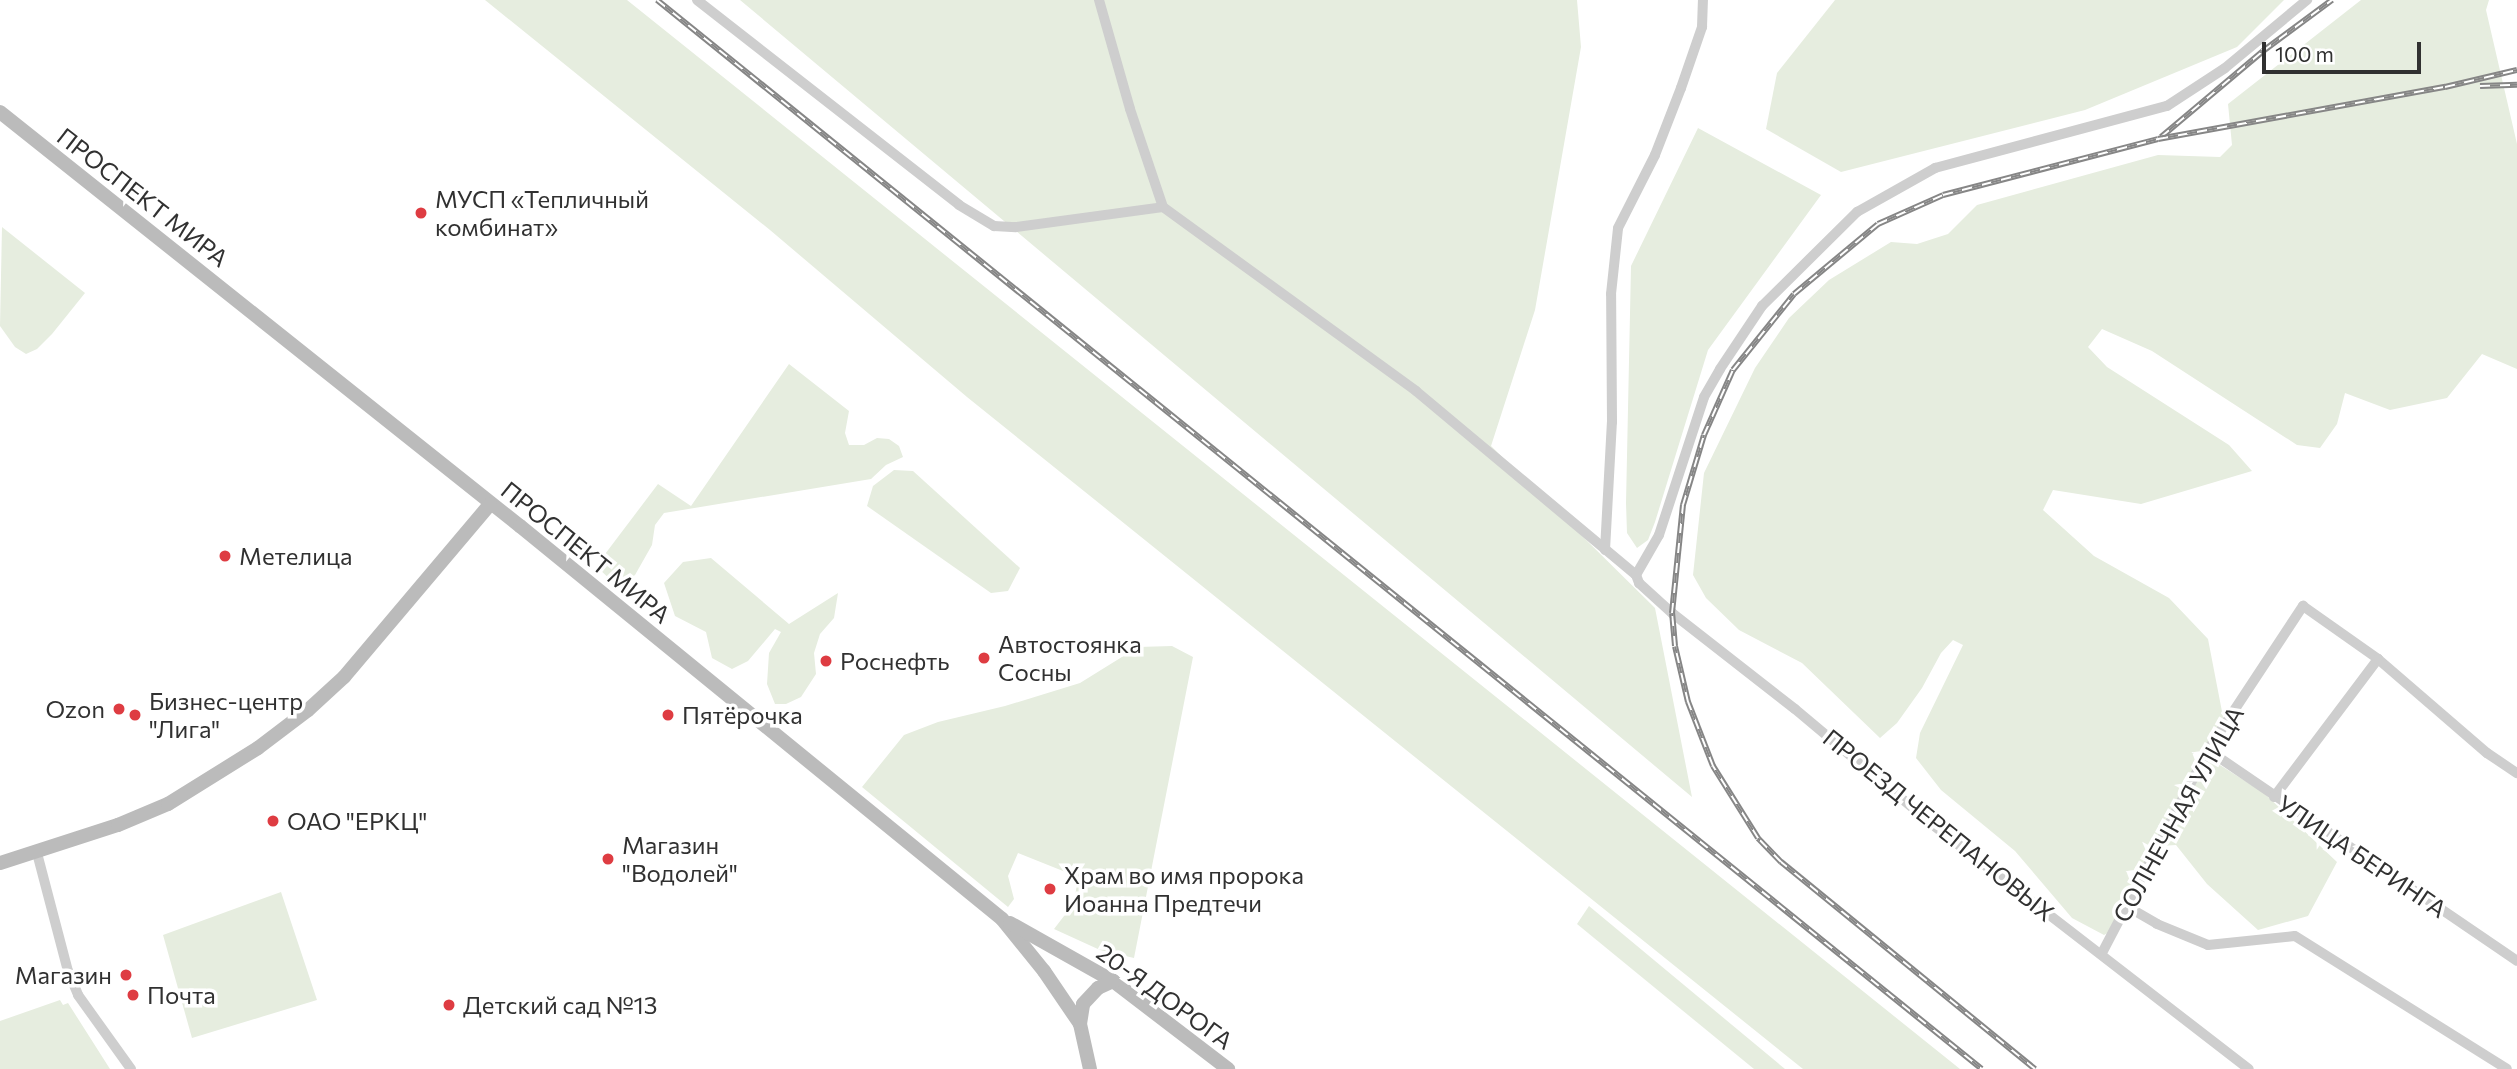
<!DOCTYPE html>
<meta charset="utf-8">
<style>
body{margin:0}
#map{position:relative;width:2517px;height:1069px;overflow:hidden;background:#fff;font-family:Commissioner,sans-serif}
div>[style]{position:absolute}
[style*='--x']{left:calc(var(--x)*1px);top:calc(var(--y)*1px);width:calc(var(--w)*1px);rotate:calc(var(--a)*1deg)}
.green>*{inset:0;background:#e6eddf}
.street>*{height:10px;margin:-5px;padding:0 5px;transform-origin:5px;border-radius:5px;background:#cecece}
.secondary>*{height:14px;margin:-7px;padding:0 7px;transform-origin:7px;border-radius:7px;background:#bbb}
.rail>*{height:6px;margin-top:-3px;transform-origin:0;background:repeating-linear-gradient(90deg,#fff 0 10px,#868686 0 20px);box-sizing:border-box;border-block:2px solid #868686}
.dots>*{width:19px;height:19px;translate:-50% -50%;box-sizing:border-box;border:4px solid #fff;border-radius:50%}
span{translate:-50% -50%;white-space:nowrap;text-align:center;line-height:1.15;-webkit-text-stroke:7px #fff;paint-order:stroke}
.street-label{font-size:24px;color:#313131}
.poi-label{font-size:24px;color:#313131}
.left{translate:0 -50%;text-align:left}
.right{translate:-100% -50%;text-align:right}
.scale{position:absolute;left:2262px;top:42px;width:159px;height:32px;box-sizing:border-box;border:4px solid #313131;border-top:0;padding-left:9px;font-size:21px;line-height:24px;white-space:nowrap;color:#313131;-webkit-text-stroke:5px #fff;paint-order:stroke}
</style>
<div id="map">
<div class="green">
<i style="clip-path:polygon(485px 0,627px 0,1960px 1069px,1803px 1069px,967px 397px,770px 230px)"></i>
<i style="clip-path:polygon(740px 0,1577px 0,1581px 47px,1535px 310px,1491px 446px,1655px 608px,1692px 797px)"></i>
<i style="clip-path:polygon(1835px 0,2284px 0,2237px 47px,2085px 110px,1841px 172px,1766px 129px,1777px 73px)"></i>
<i style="clip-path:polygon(2361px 0,2489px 0,2486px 10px,2517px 144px,2517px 369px,2482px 354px,2447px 398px,2390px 410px,2345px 393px,2337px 424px,2320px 448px,2297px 445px,2152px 351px,2102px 329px,2088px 347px,2107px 367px,2229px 445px,2252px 471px,2141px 504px,2053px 490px,2043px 510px,2094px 556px,2169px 598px,2208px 639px,2224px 722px,2208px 750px,2212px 760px,2264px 793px,2337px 862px,2308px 916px,2258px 930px,2207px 884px,2176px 845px,2160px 846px,2119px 927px,2104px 935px,2072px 918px,2015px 851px,1941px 790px,1916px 758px,1920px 733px,1963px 645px,1953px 640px,1941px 653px,1922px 688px,1897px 723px,1880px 738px,1802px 663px,1739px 630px,1706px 598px,1693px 575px,1704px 473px,1755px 368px,1789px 318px,1829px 280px,1891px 242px,1917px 244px,1948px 234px,1977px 205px,2158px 155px,2220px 157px,2232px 145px,2228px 104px)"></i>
<i style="clip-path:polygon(1698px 128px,1821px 195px,1708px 350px,1655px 522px,1648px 540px,1637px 548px,1627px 533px,1626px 503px,1631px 266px)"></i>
<i style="clip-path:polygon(2px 227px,85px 293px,52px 334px,37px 349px,26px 354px,15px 347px,0 326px)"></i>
<i style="clip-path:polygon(789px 364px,849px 411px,845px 433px,849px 445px,864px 445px,877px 438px,889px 439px,899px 446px,903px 457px,886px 465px,871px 479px,664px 513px,655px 525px,652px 545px,635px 575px,618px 587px,596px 566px,658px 484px,691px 506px)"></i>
<i style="clip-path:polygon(894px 470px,913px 471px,1020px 568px,1008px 591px,991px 593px,867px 506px,873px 486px)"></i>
<i style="clip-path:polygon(711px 558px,789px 624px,838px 593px,834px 618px,820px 634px,814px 653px,816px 674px,801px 697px,786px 704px,775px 704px,767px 684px,769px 653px,781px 632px,775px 629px,748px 661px,732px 669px,712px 658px,706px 632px,675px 616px,664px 583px,683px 562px)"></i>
<i style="clip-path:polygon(1172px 646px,1193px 657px,1134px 958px,1100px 950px,1054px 929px,1074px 903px,1078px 877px,1018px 853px,1008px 876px,1014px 899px,1008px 907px,862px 787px,904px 735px,938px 722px,1005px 706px,1080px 683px,1138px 647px)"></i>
<i style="clip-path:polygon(281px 892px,317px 1000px,192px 1038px,163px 935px)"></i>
<i style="clip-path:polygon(1589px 906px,1785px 1069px,1754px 1069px,1577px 924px)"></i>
<i style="clip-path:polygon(60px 1000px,63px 1005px,68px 1003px,110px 1069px,0 1069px,0 1021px)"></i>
</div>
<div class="street">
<i style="--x:697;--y:0;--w:333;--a:38"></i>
<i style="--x:959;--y:205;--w:41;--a:31"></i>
<i style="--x:994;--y:226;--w:22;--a:3"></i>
<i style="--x:1016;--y:227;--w:148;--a:-7.7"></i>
<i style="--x:1163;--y:207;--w:313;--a:36"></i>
<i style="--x:1416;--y:391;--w:287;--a:39.9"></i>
<i style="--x:1636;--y:575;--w:9;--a:69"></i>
<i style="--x:1639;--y:583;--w:45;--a:42.3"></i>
<i style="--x:1672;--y:613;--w:156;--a:38"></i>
<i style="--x:1795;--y:709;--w:180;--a:40"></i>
<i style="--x:1933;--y:825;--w:399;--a:37.7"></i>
<i style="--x:1099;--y:0;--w:113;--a:74.1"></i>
<i style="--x:1130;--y:109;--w:103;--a:71.4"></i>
<i style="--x:1605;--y:550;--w:128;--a:-86.9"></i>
<i style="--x:1612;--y:422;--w:128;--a:-90.4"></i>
<i style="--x:1611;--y:294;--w:66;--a:-83.9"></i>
<i style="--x:1618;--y:228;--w:82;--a:-63.1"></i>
<i style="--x:1655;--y:155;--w:72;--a:-68.8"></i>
<i style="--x:1681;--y:88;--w:65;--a:-71"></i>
<i style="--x:1702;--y:27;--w:27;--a:-88"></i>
<i style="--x:1636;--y:575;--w:46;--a:-60.1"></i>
<i style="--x:1659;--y:535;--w:145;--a:-71.9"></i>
<i style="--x:1704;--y:397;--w:32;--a:-60"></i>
<i style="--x:1720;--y:369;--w:76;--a:-56.3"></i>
<i style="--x:1762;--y:306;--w:134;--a:-44.7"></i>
<i style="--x:1857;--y:212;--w:90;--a:-29.4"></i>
<i style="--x:1935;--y:168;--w:240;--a:-15"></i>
<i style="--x:2167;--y:106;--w:69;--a:-33.2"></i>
<i style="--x:2225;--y:68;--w:107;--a:-39.7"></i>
<i style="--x:2208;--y:750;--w:374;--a:34.3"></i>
<i style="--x:2274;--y:797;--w:173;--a:-53"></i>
<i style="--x:37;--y:853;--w:122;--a:75.3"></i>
<i style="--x:68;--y:971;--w:26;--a:67"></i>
<i style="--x:78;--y:995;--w:91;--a:54.4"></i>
<i style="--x:2128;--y:907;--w:34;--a:30"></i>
<i style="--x:2157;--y:924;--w:55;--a:22.4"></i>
<i style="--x:2208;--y:945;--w:87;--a:-5.9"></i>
<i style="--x:2295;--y:936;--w:250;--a:32.1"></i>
<i style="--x:2102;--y:953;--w:229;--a:-62.4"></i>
<i style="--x:2208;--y:750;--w:173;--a:-56.6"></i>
<i style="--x:2303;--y:606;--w:92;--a:35.2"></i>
<i style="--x:2378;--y:659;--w:144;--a:40.8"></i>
<i style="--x:2487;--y:753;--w:36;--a:34"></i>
</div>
<div class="secondary">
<i style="--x:0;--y:112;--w:665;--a:38.53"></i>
<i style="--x:520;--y:526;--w:622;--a:39.19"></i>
<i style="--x:1002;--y:919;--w:67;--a:51.1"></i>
<i style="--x:1044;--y:971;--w:64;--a:55.8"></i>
<i style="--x:1080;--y:1024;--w:46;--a:77.5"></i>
<i style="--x:0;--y:863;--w:124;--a:-17.9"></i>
<i style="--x:118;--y:825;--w:54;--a:-22.8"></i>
<i style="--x:168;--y:804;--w:106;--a:-31.9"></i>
<i style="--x:258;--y:748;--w:63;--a:-37.2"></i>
<i style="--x:308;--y:710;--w:49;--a:-42.5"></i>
<i style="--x:344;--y:677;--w:226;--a:-49.8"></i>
<i style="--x:1010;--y:923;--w:118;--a:29.4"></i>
<i style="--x:1113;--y:981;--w:145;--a:37.4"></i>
<i style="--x:1080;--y:1024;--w:20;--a:-81"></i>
<i style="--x:1083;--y:1004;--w:22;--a:-47"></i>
<i style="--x:1098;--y:988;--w:17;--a:-25"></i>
</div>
<div class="rail">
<i style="--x:657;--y:0;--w:1702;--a:38.9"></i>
<i style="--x:2480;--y:86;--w:37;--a:-2"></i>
<i style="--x:2161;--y:137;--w:133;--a:-40.1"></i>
<i style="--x:2263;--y:51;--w:86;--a:-36.5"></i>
<i style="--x:2035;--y:1069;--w:328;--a:-140.8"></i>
<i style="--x:1781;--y:862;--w:33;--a:-134"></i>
<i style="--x:1758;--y:838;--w:85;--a:-122"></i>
<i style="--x:1713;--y:766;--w:69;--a:-111.3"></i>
<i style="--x:1688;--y:702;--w:57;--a:-103.1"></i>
<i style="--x:1675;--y:646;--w:33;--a:-95"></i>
<i style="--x:1672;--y:613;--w:109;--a:-84.2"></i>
<i style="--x:1683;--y:505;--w:73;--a:-73.3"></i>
<i style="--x:1704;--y:435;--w:71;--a:-66"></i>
<i style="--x:1733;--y:370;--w:97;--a:-51.2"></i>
<i style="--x:1794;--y:294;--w:109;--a:-39.8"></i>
<i style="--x:1878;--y:224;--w:71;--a:-24"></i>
<i style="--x:1943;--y:195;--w:222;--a:-14.6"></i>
<i style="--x:2158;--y:139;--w:292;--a:-10.3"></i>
<i style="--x:2445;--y:87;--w:74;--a:-13.3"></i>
</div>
<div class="dots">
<i style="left:421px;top:213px;background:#de3c42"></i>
<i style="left:225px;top:556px;background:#de3c42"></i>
<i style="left:984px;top:658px;background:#de3c42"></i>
<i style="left:826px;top:661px;background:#de3c42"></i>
<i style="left:119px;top:709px;background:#de3c42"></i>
<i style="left:135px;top:715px;background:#de3c42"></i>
<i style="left:668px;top:715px;background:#de3c42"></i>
<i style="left:273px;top:821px;background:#de3c42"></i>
<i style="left:608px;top:859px;background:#de3c42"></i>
<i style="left:1050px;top:889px;background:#de3c42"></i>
<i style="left:126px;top:975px;background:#de3c42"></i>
<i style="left:133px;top:995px;background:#de3c42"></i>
<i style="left:449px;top:1005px;background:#de3c42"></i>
</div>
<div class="street-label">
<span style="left:143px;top:197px;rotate:38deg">ПРОСПЕКТ МИРА</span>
<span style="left:586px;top:552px;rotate:39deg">ПРОСПЕКТ МИРА</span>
<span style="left:2178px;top:814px;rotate:-61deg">СОЛНЕЧНАЯ УЛИЦА</span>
<span style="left:1939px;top:825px;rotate:39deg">ПРОЕЗД ЧЕРЕПАНОВЫХ</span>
<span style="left:2362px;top:856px;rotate:34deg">УЛИЦА БЕРИНГА</span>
<span style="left:1165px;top:996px;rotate:36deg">20-Я ДОРОГА</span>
</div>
<div class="poi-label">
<span class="left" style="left:435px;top:213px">МУСП «Тепличный<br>комбинат»</span>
<span class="left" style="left:239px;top:556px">Метелица</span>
<span class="left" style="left:998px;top:658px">Автостоянка<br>Сосны</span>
<span class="left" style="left:840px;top:661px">Роснефть</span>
<span class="left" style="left:149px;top:715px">Бизнес-центр<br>"Лига"</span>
<span class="right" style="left:105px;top:709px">Ozon</span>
<span class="left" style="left:682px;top:715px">Пятёрочка</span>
<span class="left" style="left:287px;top:821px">ОАО "ЕРКЦ"</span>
<span class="left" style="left:622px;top:859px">Магазин<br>"Водолей"</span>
<span class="left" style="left:1064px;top:889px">Храм во имя пророка<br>Иоанна Предтечи</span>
<span class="right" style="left:112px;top:975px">Магазин</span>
<span class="left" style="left:147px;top:995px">Почта</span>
<span class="left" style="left:463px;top:1005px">Детский сад №13</span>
</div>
<div class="scale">100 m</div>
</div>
